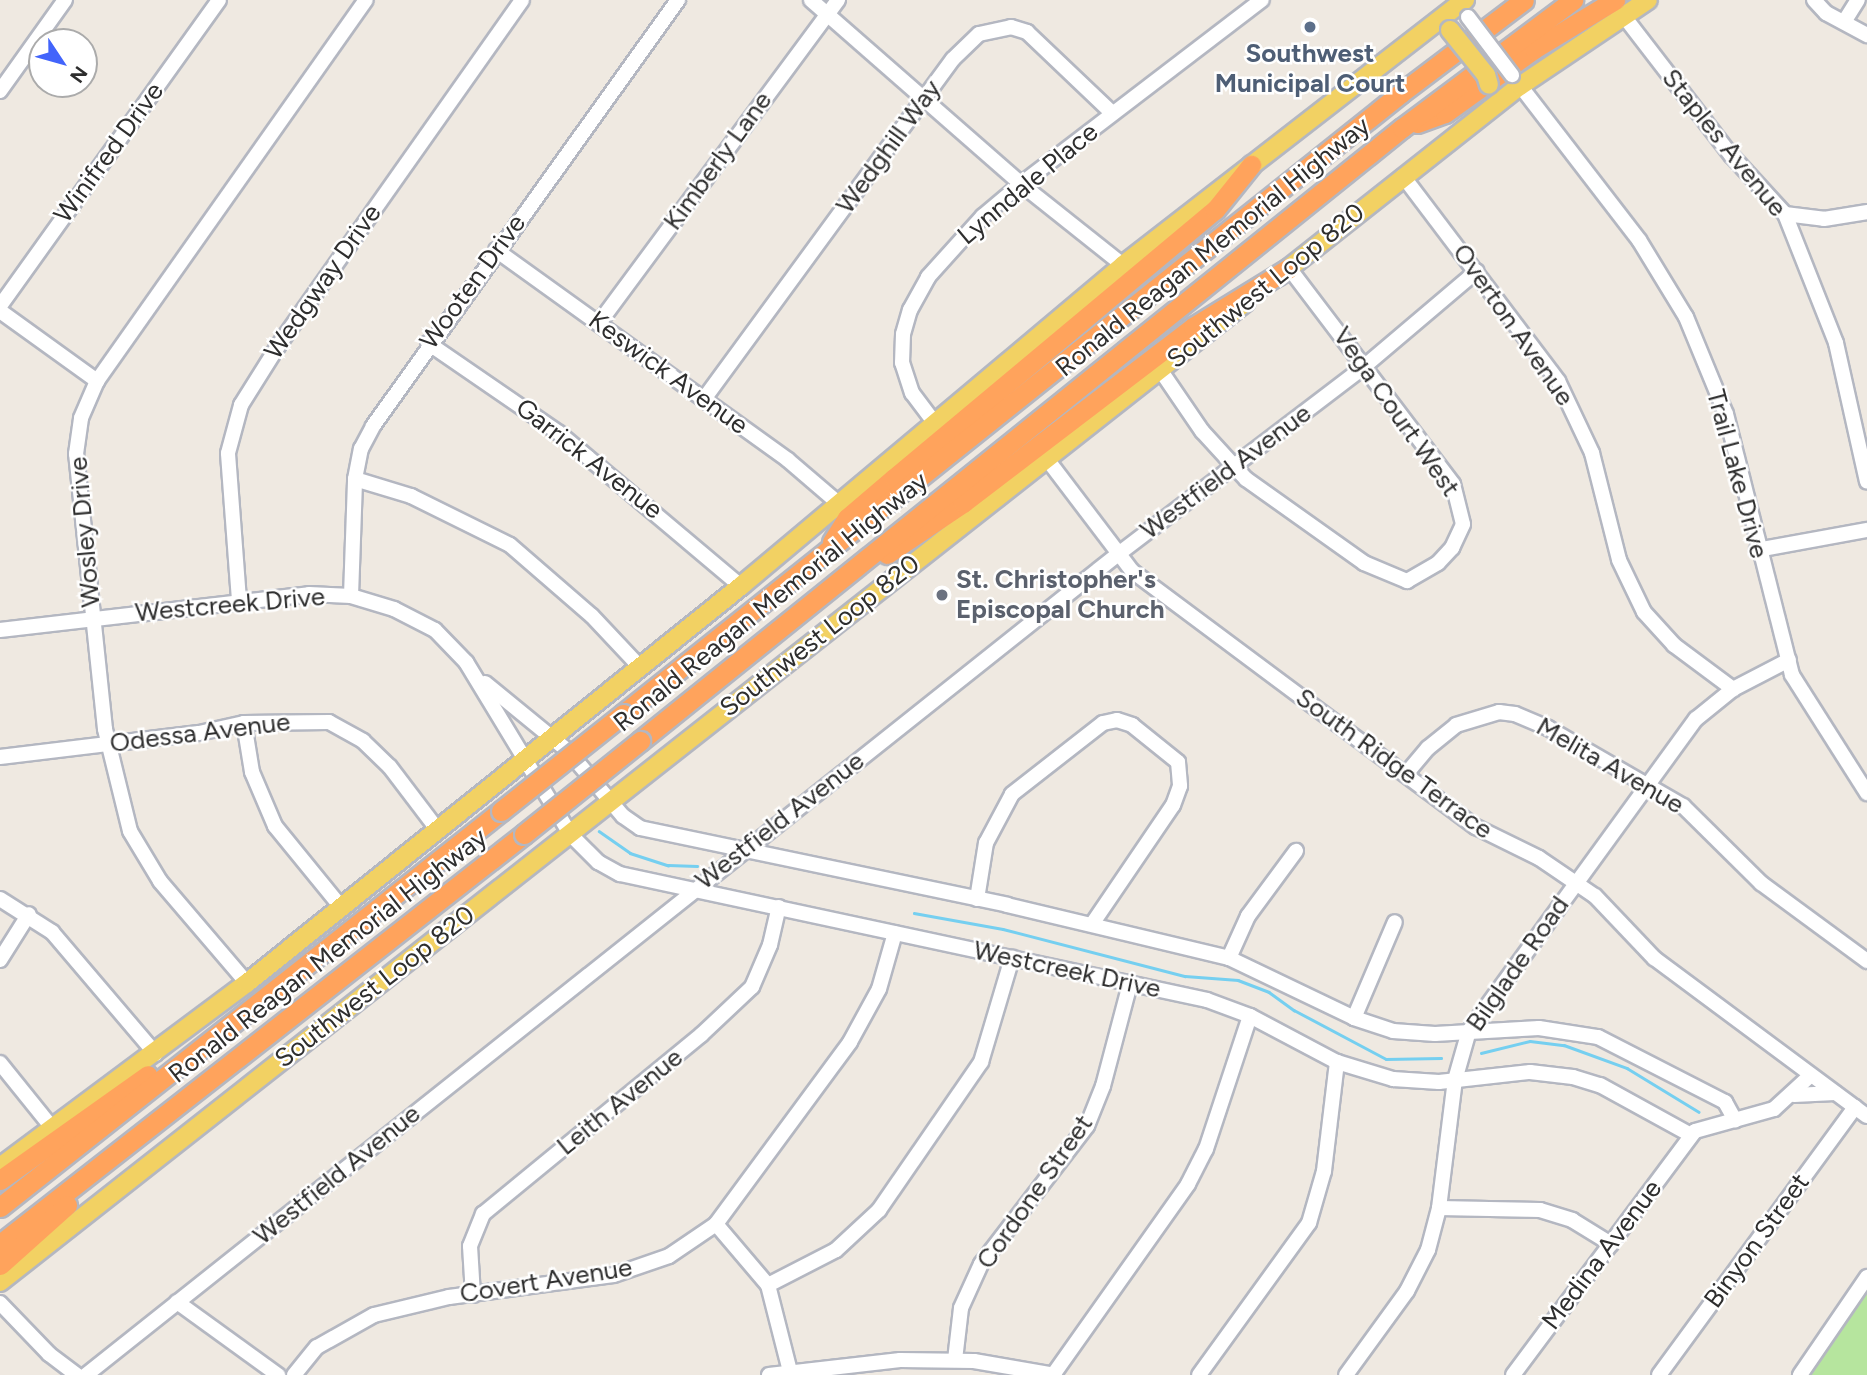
<!DOCTYPE html>
<style>
body{margin:0}
#map{position:relative;width:1867px;height:1375px;overflow:hidden;background:#efe9e1;font-family:Figtree,sans-serif}
div>[style]{position:absolute}
[style*='--x']{left:calc(var(--x)*1px);top:calc(var(--y)*1px);width:calc(var(--w)*1px);rotate:calc(var(--a)*1deg)}
.green>*{inset:0;background:#b6e59e}
.stream>*{height:2.5px;margin:-1.25px;padding:0 1.25px;transform-origin:1.25px;border-radius:1.25px;background:#75cff0}
.roads{filter:drop-shadow(2px 0 #b4b7c1) drop-shadow(-2px 0 #b4b7c1) drop-shadow(0 2px #b4b7c1) drop-shadow(0 -2px #b4b7c1)}
.minor>*{height:14px;margin:-7px;padding:0 7px;transform-origin:7px;border-radius:7px;background:#fff}
.major>*{height:18px;margin:-9px;padding:0 9px;transform-origin:9px;border-radius:9px;background:#f2d163}
.highway>*{height:19px;margin:-9.5px;padding:0 9.5px;transform-origin:9.5px;border-radius:9.5px;background:#ffa35c}
.bridges{filter:drop-shadow(2px 0 #b4b7c1) drop-shadow(-2px 0 #b4b7c1) drop-shadow(0 2px #b4b7c1) drop-shadow(0 -2px #b4b7c1)}
.minor-bridge>*{height:14px;margin:-7px;padding:0 7px;transform-origin:7px;border-radius:7px;background:#fff}
.major-bridge>*{height:18px;margin:-9px;padding:0 9px;transform-origin:9px;border-radius:9px;background:#f2d163}
.highway-bridge>*{height:19px;margin:-9.5px;padding:0 9.5px;transform-origin:9.5px;border-radius:9.5px;background:#ffa35c}
.dots>*{width:19px;height:19px;translate:-50% -50%;box-sizing:border-box;border:4px solid #fff;border-radius:50%}
span{translate:-50% -50%;white-space:nowrap;text-align:center;line-height:1.15;-webkit-text-stroke:5px #fff;paint-order:stroke}
.service-label{font-size:26px;color:#4e5e75;font-weight:700}
.street-label{font-size:26px;color:#2e2e2e}
.worship-label{font-size:26px;color:#5b616d;font-weight:700}
.left{translate:0 -50%;text-align:left}
.north{position:absolute;left:28px;top:28px;width:70px;height:70px;box-sizing:border-box;background:#fff;border:2px solid #ababab;border-radius:50%;rotate:126deg;font-size:19px;font-weight:700;line-height:28px;text-align:center;color:#2e2e2e}
.north::after{content:'';display:block;margin:auto;width:24px;height:32px;background:#4264fb;clip-path:polygon(50% 0,100% 100%,50% 72%,0 100%)}
</style>
<div id="map">
<div class="green">
<i style="clip-path:polygon(1867px 1291px,1867px 1375px,1808px 1375px,1851px 1316px)"></i>
</div>
<div class="stream">
<i style="--x:599;--y:831;--w:38;--a:35"></i>
<i style="--x:630;--y:853;--w:40;--a:18"></i>
<i style="--x:668;--y:865;--w:29;--a:2"></i>
<i style="--x:914;--y:913;--w:90;--a:10.2"></i>
<i style="--x:1003;--y:929;--w:188;--a:14.5"></i>
<i style="--x:1185;--y:976;--w:53;--a:4.3"></i>
<i style="--x:1238;--y:980;--w:33;--a:21"></i>
<i style="--x:1269;--y:992;--w:31;--a:36"></i>
<i style="--x:1294;--y:1010;--w:104;--a:28"></i>
<i style="--x:1386;--y:1059;--w:55;--a:-1"></i>
<i style="--x:1481;--y:1053;--w:50;--a:-13.8"></i>
<i style="--x:1530;--y:1041;--w:34;--a:7"></i>
<i style="--x:1564;--y:1045;--w:67;--a:20.1"></i>
<i style="--x:1627;--y:1068;--w:84;--a:31.4"></i>
</div>
<div class="roads">
<div class="minor">
<i style="--x:811;--y:0;--w:279;--a:41.2"></i>
<i style="--x:1021;--y:184;--w:130;--a:38.5"></i>
<i style="--x:1814;--y:0;--w:18;--a:47"></i>
<i style="--x:1826;--y:13;--w:47;--a:28.2"></i>
<i style="--x:1623;--y:15;--w:177;--a:52.4"></i>
<i style="--x:1731;--y:155;--w:80;--a:47.5"></i>
<i style="--x:1785;--y:214;--w:139;--a:68.4"></i>
<i style="--x:1836;--y:343;--w:142;--a:77.4"></i>
<i style="--x:1844;--y:22;--w:26;--a:-58"></i>
<i style="--x:1515;--y:79;--w:203;--a:52.4"></i>
<i style="--x:1639;--y:240;--w:90;--a:58.6"></i>
<i style="--x:1686;--y:317;--w:105;--a:67.6"></i>
<i style="--x:1726;--y:414;--w:269;--a:75.8"></i>
<i style="--x:1792;--y:675;--w:140;--a:57.6"></i>
<i style="--x:0;--y:91;--w:112;--a:-54.5"></i>
<i style="--x:1403;--y:176;--w:257;--a:52.9"></i>
<i style="--x:1558;--y:381;--w:80;--a:64.7"></i>
<i style="--x:1592;--y:453;--w:110;--a:75.8"></i>
<i style="--x:1619;--y:560;--w:58;--a:64.3"></i>
<i style="--x:1644;--y:612;--w:45;--a:47.7"></i>
<i style="--x:1674;--y:645;--w:74;--a:36.7"></i>
<i style="--x:1785;--y:214;--w:39;--a:7"></i>
<i style="--x:1824;--y:219;--w:44;--a:-9.2"></i>
<i style="--x:496;--y:250;--w:360;--a:35.7"></i>
<i style="--x:788;--y:460;--w:65;--a:40.6"></i>
<i style="--x:0;--y:306;--w:376;--a:-54.4"></i>
<i style="--x:0;--y:311;--w:120;--a:35.8"></i>
<i style="--x:599;--y:323;--w:402;--a:-53.5"></i>
<i style="--x:428;--y:343;--w:159;--a:34.5"></i>
<i style="--x:559;--y:433;--w:238;--a:40.1"></i>
<i style="--x:1161;--y:371;--w:73;--a:55.7"></i>
<i style="--x:1202;--y:431;--w:65;--a:47.5"></i>
<i style="--x:1246;--y:479;--w:145;--a:35.4"></i>
<i style="--x:1364;--y:563;--w:47;--a:22.7"></i>
<i style="--x:1407;--y:581;--w:36;--a:-30"></i>
<i style="--x:1438;--y:563;--w:21;--a:-47"></i>
<i style="--x:1452;--y:548;--w:26;--a:-65"></i>
<i style="--x:1463;--y:524;--w:41;--a:-104"></i>
<i style="--x:1453;--y:484;--w:271;--a:-127.2"></i>
<i style="--x:704;--y:399;--w:421;--a:-53.8"></i>
<i style="--x:953;--y:59;--w:36;--a:-44"></i>
<i style="--x:979;--y:34;--w:33;--a:-12"></i>
<i style="--x:1011;--y:27;--w:17;--a:17"></i>
<i style="--x:1027;--y:32;--w:117;--a:43.6"></i>
<i style="--x:934;--y:422;--w:36;--a:-127"></i>
<i style="--x:912;--y:393;--w:32;--a:-108"></i>
<i style="--x:902;--y:363;--w:29;--a:-88"></i>
<i style="--x:903;--y:334;--w:25;--a:-74"></i>
<i style="--x:910;--y:310;--w:38;--a:-61"></i>
<i style="--x:928;--y:277;--w:82;--a:-48"></i>
<i style="--x:983;--y:216;--w:50;--a:-40.1"></i>
<i style="--x:1021;--y:184;--w:303;--a:-37.4"></i>
<i style="--x:1047;--y:459;--w:141;--a:52.8"></i>
<i style="--x:1132;--y:571;--w:429;--a:36.7"></i>
<i style="--x:1476;--y:827;--w:70;--a:26.2"></i>
<i style="--x:1539;--y:858;--w:68;--a:34.2"></i>
<i style="--x:1595;--y:896;--w:86;--a:46.4"></i>
<i style="--x:1654;--y:958;--w:265;--a:36.6"></i>
<i style="--x:355;--y:479;--w:59;--a:16.9"></i>
<i style="--x:411;--y:496;--w:110;--a:26.3"></i>
<i style="--x:510;--y:545;--w:108;--a:40.9"></i>
<i style="--x:592;--y:616;--w:69;--a:46.8"></i>
<i style="--x:1757;--y:550;--w:112;--a:-10.3"></i>
<i style="--x:351;--y:596;--w:117;--a:-88"></i>
<i style="--x:355;--y:479;--w:31;--a:-79"></i>
<i style="--x:361;--y:449;--w:26;--a:-62"></i>
<i style="--x:373;--y:426;--w:524;--a:-54.4"></i>
<i style="--x:239;--y:600;--w:147;--a:-94.3"></i>
<i style="--x:228;--y:453;--w:50;--a:-74.8"></i>
<i style="--x:241;--y:405;--w:70;--a:-57.9"></i>
<i style="--x:278;--y:346;--w:423;--a:-54.8"></i>
<i style="--x:0;--y:630;--w:311;--a:-6.6"></i>
<i style="--x:309;--y:594;--w:42;--a:2.7"></i>
<i style="--x:351;--y:596;--w:45;--a:16.8"></i>
<i style="--x:394;--y:609;--w:46;--a:27.1"></i>
<i style="--x:435;--y:630;--w:45;--a:45.9"></i>
<i style="--x:466;--y:662;--w:201;--a:58.8"></i>
<i style="--x:570;--y:834;--w:40;--a:45"></i>
<i style="--x:598;--y:862;--w:25;--a:29"></i>
<i style="--x:620;--y:874;--w:600;--a:12.11"></i>
<i style="--x:1207;--y:1000;--w:46;--a:20.4"></i>
<i style="--x:1250;--y:1016;--w:98;--a:27.9"></i>
<i style="--x:1337;--y:1062;--w:59;--a:16.9"></i>
<i style="--x:1393;--y:1079;--w:46;--a:3.7"></i>
<i style="--x:1439;--y:1082;--w:92;--a:-6.3"></i>
<i style="--x:1530;--y:1072;--w:43;--a:6.6"></i>
<i style="--x:1573;--y:1077;--w:28;--a:17"></i>
<i style="--x:1600;--y:1085;--w:104;--a:28.8"></i>
<i style="--x:485;--y:683;--w:107;--a:39.3"></i>
<i style="--x:568;--y:751;--w:85;--a:49.8"></i>
<i style="--x:623;--y:816;--w:21;--a:35"></i>
<i style="--x:640;--y:828;--w:375;--a:11.8"></i>
<i style="--x:1007;--y:905;--w:228;--a:13.4"></i>
<i style="--x:1229;--y:958;--w:139;--a:25.6"></i>
<i style="--x:1354;--y:1018;--w:41;--a:18.4"></i>
<i style="--x:1393;--y:1031;--w:42;--a:4.1"></i>
<i style="--x:1435;--y:1034;--w:104;--a:-3.3"></i>
<i style="--x:1539;--y:1028;--w:60;--a:8.7"></i>
<i style="--x:1598;--y:1037;--w:143;--a:27.1"></i>
<i style="--x:1725;--y:1102;--w:21;--a:61"></i>
<i style="--x:244;--y:723;--w:50;--a:80.7"></i>
<i style="--x:252;--y:772;--w:59;--a:66.9"></i>
<i style="--x:275;--y:826;--w:104;--a:50.8"></i>
<i style="--x:0;--y:757;--w:200;--a:-6.9"></i>
<i style="--x:199;--y:733;--w:46;--a:-12.5"></i>
<i style="--x:244;--y:723;--w:85;--a:-0.7"></i>
<i style="--x:329;--y:722;--w:39;--a:29"></i>
<i style="--x:363;--y:741;--w:37;--a:44"></i>
<i style="--x:390;--y:767;--w:78;--a:52.8"></i>
<i style="--x:1406;--y:774;--w:34;--a:-50"></i>
<i style="--x:1428;--y:748;--w:36;--a:-39"></i>
<i style="--x:1456;--y:725;--w:45;--a:-16.8"></i>
<i style="--x:1499;--y:712;--w:16;--a:7"></i>
<i style="--x:1515;--y:714;--w:36;--a:23"></i>
<i style="--x:1548;--y:728;--w:156;--a:30"></i>
<i style="--x:1683;--y:806;--w:110;--a:44.6"></i>
<i style="--x:1761;--y:883;--w:132;--a:36.3"></i>
<i style="--x:0;--y:899;--w:62;--a:32.4"></i>
<i style="--x:52;--y:932;--w:160;--a:49.6"></i>
<i style="--x:977;--y:899;--w:57;--a:-80.9"></i>
<i style="--x:986;--y:843;--w:55;--a:-62"></i>
<i style="--x:1012;--y:794;--w:115;--a:-38"></i>
<i style="--x:1103;--y:723;--w:14;--a:-12"></i>
<i style="--x:1117;--y:720;--w:16;--a:18"></i>
<i style="--x:1132;--y:725;--w:59;--a:38.8"></i>
<i style="--x:1178;--y:762;--w:24;--a:85"></i>
<i style="--x:1180;--y:786;--w:20;--a:110"></i>
<i style="--x:1173;--y:805;--w:144;--a:124.2"></i>
<i style="--x:1229;--y:958;--w:46;--a:-65.7"></i>
<i style="--x:1248;--y:916;--w:81;--a:-53.6"></i>
<i style="--x:0;--y:960;--w:54;--a:-57.8"></i>
<i style="--x:247;--y:983;--w:134;--a:-130.5"></i>
<i style="--x:160;--y:881;--w:58;--a:-121"></i>
<i style="--x:130;--y:831;--w:105;--a:-103.8"></i>
<i style="--x:105;--y:729;--w:277;--a:-96"></i>
<i style="--x:76;--y:454;--w:36;--a:-82"></i>
<i style="--x:81;--y:418;--w:40;--a:-66.6"></i>
<i style="--x:97;--y:381;--w:466;--a:-54.8"></i>
<i style="--x:1354;--y:1018;--w:104;--a:-66.9"></i>
<i style="--x:0;--y:1063;--w:85;--a:51.2"></i>
<i style="--x:1794;--y:1095;--w:41;--a:-2.8"></i>
<i style="--x:1439;--y:1208;--w:101;--a:1.1"></i>
<i style="--x:1540;--y:1210;--w:34;--a:17"></i>
<i style="--x:1572;--y:1220;--w:46;--a:31.6"></i>
<i style="--x:716;--y:1224;--w:80;--a:49.6"></i>
<i style="--x:768;--y:1285;--w:93;--a:75.7"></i>
<i style="--x:768;--y:1285;--w:76;--a:-27.2"></i>
<i style="--x:836;--y:1250;--w:59;--a:-42.9"></i>
<i style="--x:879;--y:1210;--w:180;--a:-55.4"></i>
<i style="--x:981;--y:1062;--w:109;--a:-73.4"></i>
<i style="--x:473;--y:1295;--w:49;--a:-93.5"></i>
<i style="--x:470;--y:1246;--w:35;--a:-68"></i>
<i style="--x:483;--y:1214;--w:282;--a:-39.4"></i>
<i style="--x:701;--y:1035;--w:70;--a:-43.3"></i>
<i style="--x:752;--y:987;--w:46;--a:-66.8"></i>
<i style="--x:770;--y:945;--w:39;--a:-77"></i>
<i style="--x:177;--y:1302;--w:125;--a:35.9"></i>
<i style="--x:0;--y:1303;--w:71;--a:46.1"></i>
<i style="--x:49;--y:1354;--w:35;--a:37"></i>
<i style="--x:955;--y:1360;--w:52;--a:-83.4"></i>
<i style="--x:961;--y:1308;--w:48;--a:-65.6"></i>
<i style="--x:981;--y:1264;--w:174;--a:-52.5"></i>
<i style="--x:1087;--y:1126;--w:43;--a:-68.2"></i>
<i style="--x:1103;--y:1086;--w:106;--a:-75.2"></i>
<i style="--x:86;--y:1375;--w:1317;--a:-38.5"></i>
<i style="--x:1117;--y:555;--w:313;--a:-37.3"></i>
<i style="--x:1366;--y:365;--w:145;--a:-40.3"></i>
<i style="--x:294;--y:1375;--w:36;--a:-51"></i>
<i style="--x:317;--y:1347;--w:65;--a:-29.3"></i>
<i style="--x:374;--y:1315;--w:77;--a:-13.5"></i>
<i style="--x:449;--y:1297;--w:166;--a:-7.6"></i>
<i style="--x:614;--y:1275;--w:58;--a:-19.1"></i>
<i style="--x:669;--y:1256;--w:57;--a:-34.2"></i>
<i style="--x:716;--y:1224;--w:226;--a:-53.6"></i>
<i style="--x:850;--y:1042;--w:60;--a:-61.3"></i>
<i style="--x:879;--y:989;--w:58;--a:-74.1"></i>
<i style="--x:769;--y:1375;--w:132;--a:-6.5"></i>
<i style="--x:900;--y:1360;--w:74;--a:0.8"></i>
<i style="--x:974;--y:1361;--w:82;--a:9.8"></i>
<i style="--x:1053;--y:1375;--w:234;--a:-54.7"></i>
<i style="--x:1188;--y:1184;--w:39;--a:-63"></i>
<i style="--x:1206;--y:1149;--w:140;--a:-71.7"></i>
<i style="--x:1199;--y:1375;--w:188;--a:-54.1"></i>
<i style="--x:1309;--y:1223;--w:54;--a:-73.9"></i>
<i style="--x:1324;--y:1171;--w:110;--a:-83.2"></i>
<i style="--x:1346;--y:1375;--w:104;--a:-54"></i>
<i style="--x:1407;--y:1291;--w:46;--a:-62.9"></i>
<i style="--x:1428;--y:1250;--w:43;--a:-75.3"></i>
<i style="--x:1439;--y:1208;--w:129;--a:-82.9"></i>
<i style="--x:1455;--y:1080;--w:51;--a:-74.1"></i>
<i style="--x:1469;--y:1031;--w:386;--a:-54"></i>
<i style="--x:1696;--y:719;--w:48;--a:-39"></i>
<i style="--x:1733;--y:689;--w:63;--a:-27.4"></i>
<i style="--x:1513;--y:1375;--w:304;--a:-53.3"></i>
<i style="--x:1695;--y:1131;--w:82;--a:-15.6"></i>
<i style="--x:1774;--y:1109;--w:50;--a:-42.6"></i>
<i style="--x:1659;--y:1375;--w:332;--a:-53.8"></i>
<i style="--x:1800;--y:1375;--w:119;--a:-55.6"></i>
</div>
<div class="major">
<i style="--x:1279;--y:276;--w:307;--a:-38.3"></i>
<i style="--x:1520;--y:86;--w:154;--a:-33.9"></i>
<i style="--x:0;--y:1167;--w:308;--a:-36.7"></i>
<i style="--x:247;--y:983;--w:634;--a:-38.79"></i>
<i style="--x:741;--y:586;--w:499;--a:-40"></i>
<i style="--x:1123;--y:265;--w:433;--a:-37.8"></i>
<i style="--x:0;--y:1282;--w:1585;--a:-38.19"></i>
</div>
<div class="highway">
<i style="--x:1417;--y:123;--w:30;--a:-20"></i>
<i style="--x:1445;--y:113;--w:110;--a:-35.7"></i>
<i style="--x:1534;--y:49;--w:95;--a:-31.2"></i>
<i style="--x:832;--y:542;--w:28;--a:-58"></i>
<i style="--x:847;--y:518;--w:62;--a:-40.4"></i>
<i style="--x:894;--y:478;--w:418;--a:-39.9"></i>
<i style="--x:1215;--y:210;--w:58;--a:-51.3"></i>
<i style="--x:887;--y:554;--w:92;--a:-33.9"></i>
<i style="--x:963;--y:503;--w:290;--a:-37.4"></i>
<i style="--x:1193;--y:327;--w:113;--a:-31.6"></i>
<i style="--x:623;--y:714;--w:995;--a:-38.6"></i>
<i style="--x:1401;--y:93;--w:154;--a:-37.1"></i>
<i style="--x:640;--y:741;--w:978;--a:-38.82"></i>
<i style="--x:1402;--y:128;--w:214;--a:-36.8"></i>
<i style="--x:0;--y:1180;--w:181;--a:-35.4"></i>
<i style="--x:0;--y:1207;--w:639;--a:-38.32"></i>
<i style="--x:0;--y:1244;--w:665;--a:-38.04"></i>
<i style="--x:0;--y:1265;--w:90;--a:-41.8"></i>
</div>
</div>
<div class="bridges">
<div class="minor-bridge">
<i style="--x:1468;--y:17;--w:73;--a:52.8"></i>
</div>
<div class="major-bridge">
<i style="--x:1450;--y:30;--w:58;--a:51.3"></i>
<i style="--x:1486;--y:75;--w:10;--a:73"></i>
</div>
<div class="highway-bridge">
<i style="--x:501;--y:811;--w:156;--a:-38.5"></i>
<i style="--x:524;--y:834;--w:149;--a:-38.7"></i>
</div>
</div>
<div class="dots">
<i style="left:1310px;top:27px;background:#5c6f8a"></i>
<i style="left:942px;top:595px;background:#6b7280"></i>
</div>
<div class="service-label">
<span style="left:1310px;top:69px">Southwest<br>Municipal Court</span>
</div>
<div class="street-label">
<span style="left:1724px;top:143px;rotate:51deg">Staples Avenue</span>
<span style="left:889px;top:147px;rotate:-54deg">Wedghill Way</span>
<span style="left:109px;top:153px;rotate:-54deg">Winifred Drive</span>
<span style="left:718px;top:161px;rotate:-54deg">Kimberly Lane</span>
<span style="left:1028px;top:184px;rotate:-40deg">Lynndale Place</span>
<span style="left:1213px;top:247px;rotate:-39deg">Ronald Reagan Memorial Highway</span>
<span style="left:323px;top:282px;rotate:-55deg">Wedgway Drive</span>
<span style="left:473px;top:282px;rotate:-54deg">Wooten Drive</span>
<span style="left:1266px;top:286px;rotate:-39deg">Southwest Loop 820</span>
<span style="left:1513px;top:325px;rotate:55deg">Overton Avenue</span>
<span style="left:668px;top:373px;rotate:36deg">Keswick Avenue</span>
<span style="left:1396px;top:412px;rotate:55deg">Vega Court West</span>
<span style="left:589px;top:459px;rotate:38deg">Garrick Avenue</span>
<span style="left:1226px;top:472px;rotate:-37deg">Westfield Avenue</span>
<span style="left:1737px;top:474px;rotate:75deg">Trail Lake Drive</span>
<span style="left:85px;top:532px;rotate:-95deg">Wosley Drive</span>
<span style="left:771px;top:602px;rotate:-39deg">Ronald Reagan Memorial Highway</span>
<span style="left:230px;top:605px;rotate:-5deg">Westcreek Drive</span>
<span style="left:820px;top:636px;rotate:-38deg">Southwest Loop 820</span>
<span style="left:200px;top:733px;rotate:-7deg">Odessa Avenue</span>
<span style="left:1394px;top:764px;rotate:36deg">South Ridge Terrace</span>
<span style="left:1610px;top:766px;rotate:30deg">Melita Avenue</span>
<span style="left:780px;top:821px;rotate:-38deg">Westfield Avenue</span>
<span style="left:328px;top:956px;rotate:-38deg">Ronald Reagan Memorial Highway</span>
<span style="left:1518px;top:964px;rotate:-55deg">Bilglade Road</span>
<span style="left:1067px;top:970px;rotate:12deg">Westcreek Drive</span>
<span style="left:375px;top:987px;rotate:-38deg">Southwest Loop 820</span>
<span style="left:620px;top:1102px;rotate:-39deg">Leith Avenue</span>
<span style="left:337px;top:1175px;rotate:-39deg">Westfield Avenue</span>
<span style="left:1035px;top:1192px;rotate:-55deg">Cordone Street</span>
<span style="left:1757px;top:1241px;rotate:-54deg">Binyon Street</span>
<span style="left:1602px;top:1255px;rotate:-53deg">Medina Avenue</span>
<span style="left:546px;top:1281px;rotate:-9deg">Covert Avenue</span>
</div>
<div class="worship-label">
<span class="left" style="left:956px;top:595px">St. Christopher's<br>Episcopal Church</span>
</div>
<div class="north">N</div>
</div>
